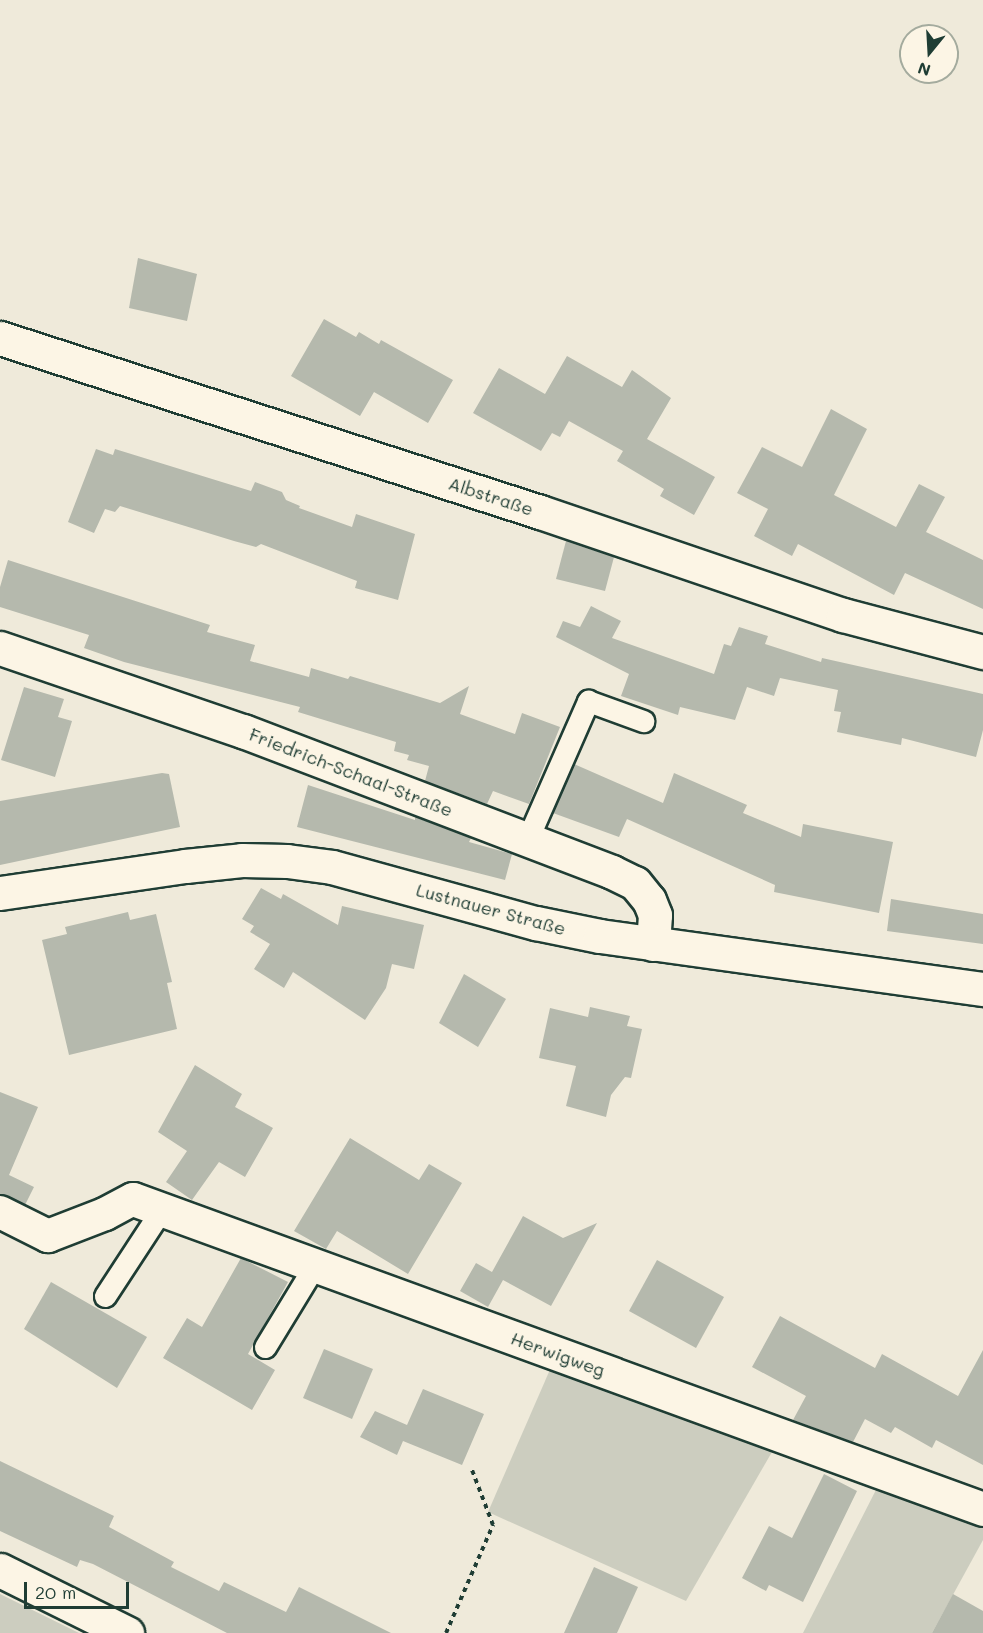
<!DOCTYPE html>
<meta charset="utf-8">
<style>
body{margin:0}
#map{position:relative;width:983px;height:1633px;overflow:hidden;background:#efeada;font-family:Mali,sans-serif}
div>[style]{position:absolute}
[style*='--x']{left:calc(var(--x)*1px);top:calc(var(--y)*1px);width:calc(var(--w)*1px);rotate:calc(var(--a)*1deg)}
.green>*{inset:0;background:#cccdbf}
.building>*{inset:0;background:#b5b9ad}
.path>*{height:4px;margin-top:-2px;transform-origin:0;background:repeating-linear-gradient(90deg,#1f3d34 0 4.5px,transparent 0 9px)}
.roads{filter:drop-shadow(2px 0 #1f3d34) drop-shadow(-2px 0 #1f3d34) drop-shadow(0 2px #1f3d34) drop-shadow(0 -2px #1f3d34)}
.service>*{height:21px;margin:-10.5px;padding:0 10.5px;transform-origin:10.5px;border-radius:10.5px;background:#fcf5e5}
.pedestrian>*{height:32px;margin:-16px;padding:0 16px;transform-origin:16px;border-radius:16px;background:#fcf5e5}
.minor>*{height:33px;margin:-16.5px;padding:0 16.5px;transform-origin:16.5px;border-radius:16.5px;background:#fcf5e5}
.tertiary>*{height:33px;margin:-16.5px;padding:0 16.5px;transform-origin:16.5px;border-radius:16.5px;background:#fcf5e5}
span{translate:-50% -50%;white-space:nowrap;text-align:center;line-height:1.15;-webkit-text-stroke:6px #fcf5e5;paint-order:stroke}
.street-label{font-size:18px;color:#1f3d34}
.north{position:absolute;left:899px;top:24px;width:60px;height:60px;box-sizing:border-box;background:#fcf5e5;border:2px solid #a4ab9e;border-radius:50%;rotate:198deg;font-size:16px;font-weight:700;line-height:24px;text-align:center;color:#1f3d34}
.north::after{content:'';display:block;margin:auto;width:21px;height:27px;background:#1f3d34;clip-path:polygon(50% 0,100% 100%,50% 72%,0 100%)}
.scale{position:absolute;left:24px;top:1582px;width:105px;height:27px;box-sizing:border-box;border:3px solid #1f3d34;border-top:0;padding-left:8px;font-size:18px;line-height:21px;white-space:nowrap;color:#1f3d34;-webkit-text-stroke:4px #fcf5e5;paint-order:stroke}
</style>
<div id="map">
<div class="green">
<i style="clip-path:polygon(552px 1365px,776px 1445px,686px 1601px,488px 1512px)"></i>
<i style="clip-path:polygon(878px 1486px,983px 1525px,983px 1540px,932px 1633px,803px 1633px)"></i>
<i style="clip-path:polygon(0 1594px,79px 1633px,0 1633px)"></i>
</div>
<div class="building">
<i style="clip-path:polygon(138px 258px,197px 274px,187px 321px,129px 308px)"></i>
<i style="clip-path:polygon(324px 319px,356px 337px,359px 332px,379px 344px,381px 340px,453px 380px,428px 423px,374px 392px,360px 416px,291px 376px)"></i>
<i style="clip-path:polygon(567px 356px,622px 387px,632px 370px,671px 398px,647px 439px,715px 477px,694px 515px,660px 496px,664px 489px,617px 461px,623px 451px,569px 421px,560px 437px,552px 433px,541px 451px,473px 413px,499px 368px,545px 394px)"></i>
<i style="clip-path:polygon(831px 409px,867px 429px,834px 495px,896px 527px,919px 484px,945px 497px,926px 532px,983px 560px,983px 609px,905px 573px,894px 595px,798px 544px,792px 556px,754px 536px,768px 509px,737px 493px,762px 447px,802px 467px)"></i>
<i style="clip-path:polygon(96px 449px,113px 455px,115px 449px,251px 491px,255px 482px,282px 492px,286px 500px,300px 506px,299px 508px,352px 527px,356px 514px,415px 534px,398px 600px,355px 588px,357px 581px,261px 544px,256px 547px,234px 541px,120px 506px,115px 512px,105px 509px,94px 533px,68px 522px)"></i>
<i style="clip-path:polygon(566px 541px,614px 557px,605px 591px,556px 579px)"></i>
<i style="clip-path:polygon(8px 560px,210px 625px,207px 632px,255px 645px,250px 661px,309px 677px,311px 668px,348px 679px,350px 676px,440px 703px,469px 686px,460px 714px,515px 734px,522px 713px,560px 727px,529px 804px,493px 791px,487px 804px,425px 781px,429px 766px,407px 760px,409px 755px,394px 751px,396px 742px,298px 712px,300px 707px,124px 662px,84px 648px,89px 635px,0 607px,0 587px)"></i>
<i style="clip-path:polygon(591px 606px,621px 621px,612px 638px,714px 674px,724px 644px,731px 646px,739px 627px,768px 636px,765px 644px,821px 662px,822px 658px,983px 694px,983px 730px,976px 757px,902px 738px,901px 745px,837px 732px,841px 712px,834px 711px,838px 690px,780px 678px,774px 696px,747px 687px,735px 720px,680px 707px,678px 715px,621px 696px,629px 674px,556px 637px,563px 621px,580px 627px)"></i>
<i style="clip-path:polygon(24px 687px,64px 699px,58px 717px,72px 721px,55px 777px,1px 760px)"></i>
<i style="clip-path:polygon(574px 764px,663px 803px,674px 773px,747px 805px,743px 813px,801px 837px,803px 824px,893px 842px,879px 913px,774px 892px,775px 885px,627px 819px,619px 837px,553px 813px)"></i>
<i style="clip-path:polygon(162px 773px,169px 774px,180px 827px,0 865px,0 801px)"></i>
<i style="clip-path:polygon(308px 785px,415px 820px,415px 817px,471px 838px,469px 842px,512px 854px,505px 880px,297px 827px)"></i>
<i style="clip-path:polygon(261px 888px,281px 899px,283px 894px,338px 925px,342px 906px,424px 925px,414px 969px,392px 964px,386px 988px,365px 1020px,293px 972px,284px 988px,254px 969px,270px 944px,250px 932px,254px 926px,242px 919px)"></i>
<i style="clip-path:polygon(891px 899px,983px 914px,983px 944px,887px 931px)"></i>
<i style="clip-path:polygon(128px 912px,130px 920px,156px 914px,172px 982px,167px 983px,177px 1029px,69px 1055px,42px 940px,67px 934px,65px 927px)"></i>
<i style="clip-path:polygon(464px 974px,506px 999px,478px 1047px,439px 1023px)"></i>
<i style="clip-path:polygon(590px 1007px,630px 1016px,627px 1026px,642px 1029px,631px 1078px,625px 1077px,611px 1095px,606px 1117px,566px 1106px,576px 1066px,539px 1058px,550px 1008px,588px 1017px)"></i>
<i style="clip-path:polygon(195px 1065px,242px 1094px,235px 1107px,273px 1128px,245px 1177px,219px 1162px,192px 1200px,166px 1182px,187px 1151px,158px 1132px)"></i>
<i style="clip-path:polygon(0 1092px,38px 1107px,9px 1175px,34px 1187px,25px 1205px,0 1194px)"></i>
<i style="clip-path:polygon(350px 1138px,419px 1180px,429px 1164px,462px 1183px,408px 1274px,337px 1231px,326px 1249px,294px 1231px)"></i>
<i style="clip-path:polygon(523px 1216px,563px 1238px,597px 1223px,551px 1306px,503px 1280px,488px 1307px,460px 1291px,476px 1263px,492px 1272px)"></i>
<i style="clip-path:polygon(241px 1258px,288px 1282px,248px 1354px,275px 1370px,252px 1410px,163px 1358px,187px 1318px,202px 1327px)"></i>
<i style="clip-path:polygon(657px 1260px,724px 1297px,696px 1348px,629px 1311px)"></i>
<i style="clip-path:polygon(51px 1282px,147px 1337px,117px 1388px,24px 1329px)"></i>
<i style="clip-path:polygon(780px 1316px,875px 1368px,882px 1354px,958px 1396px,983px 1350px,983px 1465px,936px 1440px,932px 1448px,895px 1427px,891px 1433px,865px 1419px,853px 1442px,793px 1420px,806px 1396px,752px 1367px)"></i>
<i style="clip-path:polygon(324px 1349px,373px 1369px,352px 1419px,303px 1398px)"></i>
<i style="clip-path:polygon(423px 1389px,484px 1414px,462px 1465px,403px 1441px,397px 1455px,360px 1437px,375px 1411px,407px 1425px)"></i>
<i style="clip-path:polygon(0 1461px,114px 1516px,109px 1527px,174px 1562px,171px 1567px,219px 1591px,224px 1582px,286px 1612px,299px 1587px,391px 1633px,227px 1633px,93px 1564px,80px 1560px,77px 1567px,0 1531px)"></i>
<i style="clip-path:polygon(824px 1474px,857px 1491px,803px 1602px,769px 1585px,766px 1591px,742px 1578px,769px 1526px,792px 1538px)"></i>
<i style="clip-path:polygon(594px 1567px,638px 1587px,617px 1633px,564px 1633px)"></i>
<i style="clip-path:polygon(953px 1594px,983px 1611px,983px 1633px,932px 1633px)"></i>
</div>
<div class="path">
<i style="--x:446;--y:1633;--w:118;--a:-66.5"></i>
<i style="--x:493;--y:1525;--w:59;--a:-110.9"></i>
</div>
<div class="roads">
<div class="service">
<i style="--x:528;--y:838;--w:150;--a:-66.3"></i>
<i style="--x:588;--y:701;--w:59;--a:20"></i>
<i style="--x:105;--y:1296;--w:104;--a:-56.8"></i>
<i style="--x:265;--y:1347;--w:96;--a:-58.6"></i>
</div>
<div class="pedestrian">
<i style="--x:0;--y:1212;--w:54;--a:26.6"></i>
<i style="--x:48;--y:1236;--w:61;--a:-21.1"></i>
<i style="--x:105;--y:1214;--w:32;--a:-28"></i>
</div>
<div class="minor">
<i style="--x:0;--y:338;--w:567;--a:17.86"></i>
<i style="--x:540;--y:512;--w:320;--a:18.8"></i>
<i style="--x:843;--y:615;--w:145;--a:14.8"></i>
<i style="--x:0;--y:648;--w:257;--a:18.9"></i>
<i style="--x:243;--y:731;--w:395;--a:20.9"></i>
<i style="--x:612;--y:872;--w:25;--a:26"></i>
<i style="--x:635;--y:883;--w:22;--a:51"></i>
<i style="--x:649;--y:900;--w:16;--a:68"></i>
<i style="--x:655;--y:915;--w:29;--a:94"></i>
<i style="--x:133;--y:1199;--w:905;--a:20.04"></i>
<i style="--x:0;--y:1570;--w:142;--a:26.4"></i>
</div>
<div class="tertiary">
<i style="--x:0;--y:893;--w:187;--a:-8.3"></i>
<i style="--x:185;--y:866;--w:57;--a:-6"></i>
<i style="--x:242;--y:860;--w:45;--a:1.3"></i>
<i style="--x:287;--y:861;--w:45;--a:7.6"></i>
<i style="--x:332;--y:867;--w:212;--a:15.4"></i>
<i style="--x:536;--y:923;--w:65;--a:11.5"></i>
<i style="--x:600;--y:936;--w:387;--a:7.9"></i>
</div>
</div>
<div class="street-label">
<span style="left:491px;top:496px;rotate:18deg">Albstraße</span>
<span style="left:351px;top:772px;rotate:21deg">Friedrich-Schaal-Straße</span>
<span style="left:491px;top:909px;rotate:15deg">Lustnauer Straße</span>
<span style="left:558px;top:1354px;rotate:20deg">Herwigweg</span>
</div>
<div class="north">N</div>
<div class="scale">20 m</div>
</div>
